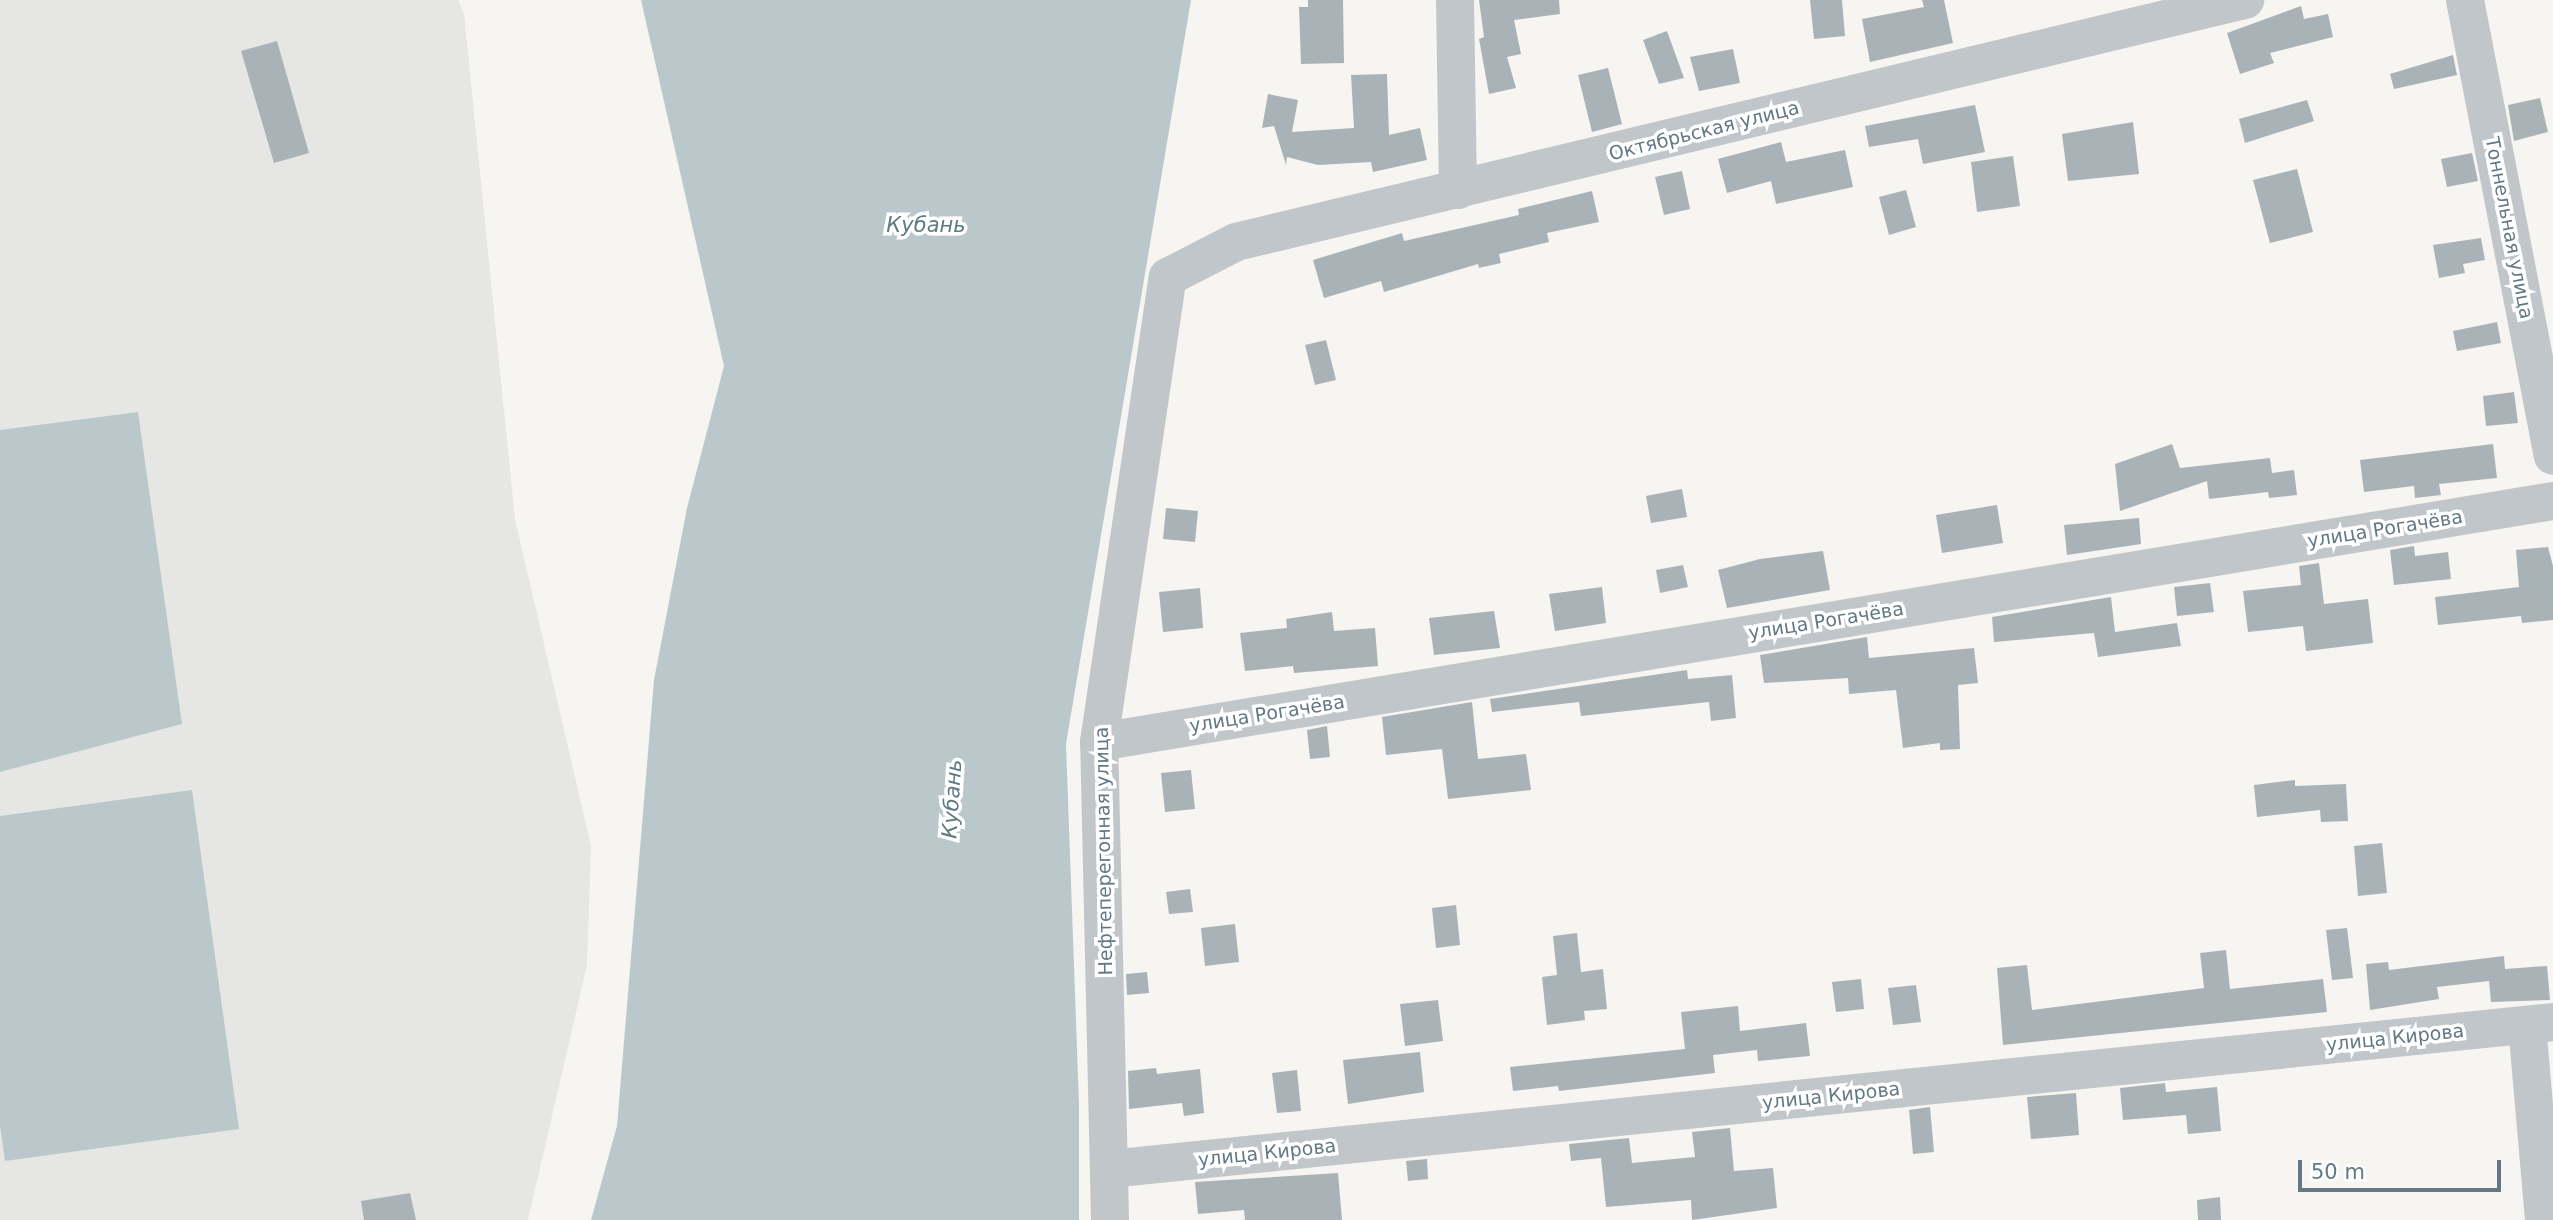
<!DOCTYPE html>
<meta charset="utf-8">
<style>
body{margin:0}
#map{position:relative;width:2553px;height:1220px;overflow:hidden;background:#f6f5f1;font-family:"DejaVu Sans",sans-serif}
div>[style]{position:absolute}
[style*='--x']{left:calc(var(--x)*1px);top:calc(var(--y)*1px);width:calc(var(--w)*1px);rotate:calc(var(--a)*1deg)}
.built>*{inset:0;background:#e6e7e5}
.water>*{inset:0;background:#bac8cc}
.building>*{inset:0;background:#a9b3b7}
.minor>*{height:38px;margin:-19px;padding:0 19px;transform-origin:19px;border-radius:19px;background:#c0c6c9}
span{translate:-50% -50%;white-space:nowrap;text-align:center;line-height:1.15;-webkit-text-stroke:7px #fff;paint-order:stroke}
.street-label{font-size:19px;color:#637885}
.water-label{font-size:21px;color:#5e7b82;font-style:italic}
.scale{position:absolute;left:2298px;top:1160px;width:203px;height:32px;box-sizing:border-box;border:4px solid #637885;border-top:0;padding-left:9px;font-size:21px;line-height:24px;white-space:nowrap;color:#637885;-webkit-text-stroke:5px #fff;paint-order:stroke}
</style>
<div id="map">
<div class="built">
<i style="clip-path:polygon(0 0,458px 0,464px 14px,515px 519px,591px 846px,587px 965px,528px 1220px,0 1220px)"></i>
</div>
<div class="water">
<i style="clip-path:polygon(641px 0,1191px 0,1066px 744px,1079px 1104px,1079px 1220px,591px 1220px,617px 1126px,654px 680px,687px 508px,724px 366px)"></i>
<i style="clip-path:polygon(138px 412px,182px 724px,0 772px,0 430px)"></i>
<i style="clip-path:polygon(192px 790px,239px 1129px,5px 1161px,0 1126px,0 816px)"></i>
</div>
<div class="building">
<i style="clip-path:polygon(1308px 0,1343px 0,1344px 63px,1301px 64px,1299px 7px,1308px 7px)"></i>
<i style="clip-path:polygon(1479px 0,1559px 0,1560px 14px,1514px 20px,1521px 54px,1507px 57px,1516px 88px,1489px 94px,1479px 39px,1484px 37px)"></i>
<i style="clip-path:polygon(1810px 0,1842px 0,1845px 36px,1814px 39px)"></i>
<i style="clip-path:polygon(1922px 0,1944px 0,1953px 43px,1870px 62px,1862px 19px,1924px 7px)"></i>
<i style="clip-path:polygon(2301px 6px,2304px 19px,2328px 14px,2333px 37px,2270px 53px,2274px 63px,2240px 74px,2227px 33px)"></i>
<i style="clip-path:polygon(1667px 31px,1684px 78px,1659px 84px,1643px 40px)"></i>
<i style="clip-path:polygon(277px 41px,309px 153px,274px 163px,241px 51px)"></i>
<i style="clip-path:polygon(1733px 49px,1740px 83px,1699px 91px,1690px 57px)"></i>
<i style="clip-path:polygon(2453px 55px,2457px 75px,2394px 89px,2390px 74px)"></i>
<i style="clip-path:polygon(1608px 68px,1622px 124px,1592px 132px,1578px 75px)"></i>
<i style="clip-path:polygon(1387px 74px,1389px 135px,1420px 128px,1427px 160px,1373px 172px,1371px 162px,1318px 165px,1287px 157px,1286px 165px,1274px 126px,1262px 128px,1268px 94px,1298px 100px,1292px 132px,1354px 128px,1351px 75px)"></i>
<i style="clip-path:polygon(2540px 98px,2548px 132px,2514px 141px,2508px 105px)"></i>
<i style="clip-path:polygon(2307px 100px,2314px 121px,2245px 143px,2239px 119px)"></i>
<i style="clip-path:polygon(1975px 105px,1985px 152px,1923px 164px,1918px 139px,1869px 147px,1865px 126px)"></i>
<i style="clip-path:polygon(2133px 122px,2139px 174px,2068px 181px,2062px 134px)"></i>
<i style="clip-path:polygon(1781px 142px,1786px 162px,1845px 150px,1853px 187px,1776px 204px,1771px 181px,1727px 193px,1718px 159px)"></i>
<i style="clip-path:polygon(2472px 153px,2478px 181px,2447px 187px,2441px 159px)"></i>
<i style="clip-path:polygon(2013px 156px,2020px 206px,1977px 212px,1971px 162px)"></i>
<i style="clip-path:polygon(2297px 169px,2313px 232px,2270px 243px,2253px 180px)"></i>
<i style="clip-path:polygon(1682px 171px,1690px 209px,1664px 215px,1655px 177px)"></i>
<i style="clip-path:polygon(1906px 190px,1916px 227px,1889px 235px,1879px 197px)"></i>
<i style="clip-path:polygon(1592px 191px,1599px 222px,1547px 233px,1549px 242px,1499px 254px,1501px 263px,1479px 268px,1478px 264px,1384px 292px,1381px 281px,1324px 298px,1313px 260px,1402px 233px,1404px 241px,1519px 215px,1518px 209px)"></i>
<i style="clip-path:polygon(2481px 238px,2485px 260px,2463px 264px,2465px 273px,2439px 278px,2433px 245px)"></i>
<i style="clip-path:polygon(2497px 322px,2501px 343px,2457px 351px,2453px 331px)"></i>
<i style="clip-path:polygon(1326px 340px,1336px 380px,1315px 385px,1305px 345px)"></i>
<i style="clip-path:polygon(2514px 392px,2518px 423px,2486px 426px,2483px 396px)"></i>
<i style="clip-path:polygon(2172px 444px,2180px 468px,2270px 458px,2272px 473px,2294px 470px,2297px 495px,2269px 498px,2268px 492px,2209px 499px,2207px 481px,2120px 511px,2115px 464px)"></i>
<i style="clip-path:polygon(2493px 444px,2497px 478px,2439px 484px,2441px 495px,2415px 498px,2414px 486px,2364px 492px,2360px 460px)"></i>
<i style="clip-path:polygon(1682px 489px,1687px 517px,1651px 523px,1646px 496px)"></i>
<i style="clip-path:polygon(1997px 505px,2003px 543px,1942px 553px,1936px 515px)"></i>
<i style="clip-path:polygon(1166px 508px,1198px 511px,1195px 542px,1163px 539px)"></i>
<i style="clip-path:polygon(2139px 518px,2141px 544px,2067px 555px,2064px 525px)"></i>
<i style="clip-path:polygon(2414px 546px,2415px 556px,2448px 552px,2451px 579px,2394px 585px,2390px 550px)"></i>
<i style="clip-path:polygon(2548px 547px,2553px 566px,2553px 620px,2522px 623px,2521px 616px,2438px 625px,2435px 597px,2519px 587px,2516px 550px)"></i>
<i style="clip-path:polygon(1823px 551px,1830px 590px,1727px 608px,1718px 570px,1760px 559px)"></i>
<i style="clip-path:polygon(2319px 563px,2324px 604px,2368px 599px,2373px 643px,2306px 651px,2303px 626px,2248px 632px,2243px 591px,2301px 585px,2299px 566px)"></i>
<i style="clip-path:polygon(1683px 565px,1688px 587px,1660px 593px,1656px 570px)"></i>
<i style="clip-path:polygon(2210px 583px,2214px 612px,2177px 616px,2174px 587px)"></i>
<i style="clip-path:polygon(1602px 587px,1606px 623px,1555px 631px,1549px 594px)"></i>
<i style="clip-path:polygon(1200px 588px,1203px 628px,1163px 632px,1159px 592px)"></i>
<i style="clip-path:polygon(2111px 597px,2115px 632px,2177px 623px,2181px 646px,2098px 657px,2094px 633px,1994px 642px,1992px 617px)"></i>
<i style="clip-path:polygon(1494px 611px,1500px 648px,1434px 655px,1429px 618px)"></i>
<i style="clip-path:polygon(1332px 612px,1334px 631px,1375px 628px,1378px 666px,1294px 673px,1293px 666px,1245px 671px,1240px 633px,1287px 628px,1286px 619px)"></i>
<i style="clip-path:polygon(1867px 637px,1869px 658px,1974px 648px,1978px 683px,1958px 685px,1960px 749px,1940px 750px,1940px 743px,1903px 748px,1896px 690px,1849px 694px,1848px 678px,1764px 683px,1760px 655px)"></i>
<i style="clip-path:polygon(1687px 670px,1688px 679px,1732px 675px,1736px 718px,1711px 721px,1709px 702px,1581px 716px,1579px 702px,1492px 712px,1490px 699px)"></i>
<i style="clip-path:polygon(1472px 702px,1478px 759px,1526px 754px,1531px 790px,1448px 799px,1442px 749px,1386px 755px,1382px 717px)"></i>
<i style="clip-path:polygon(1327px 726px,1330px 757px,1310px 759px,1307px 730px)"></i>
<i style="clip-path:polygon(1191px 770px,1195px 809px,1165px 812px,1161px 773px)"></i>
<i style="clip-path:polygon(2295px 780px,2295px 786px,2346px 784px,2348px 821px,2321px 822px,2320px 810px,2257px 817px,2254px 785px)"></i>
<i style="clip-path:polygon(2382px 843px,2387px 893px,2358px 896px,2354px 846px)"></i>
<i style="clip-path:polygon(1190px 889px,1193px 912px,1169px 914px,1166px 892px)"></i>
<i style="clip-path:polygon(1456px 905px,1460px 945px,1436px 948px,1432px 908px)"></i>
<i style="clip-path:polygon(1235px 924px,1239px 962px,1205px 966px,1201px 928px)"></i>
<i style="clip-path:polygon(2347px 928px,2353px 978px,2332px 980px,2326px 930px)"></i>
<i style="clip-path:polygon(1577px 933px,1581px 972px,1603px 969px,1607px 1009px,1584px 1011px,1585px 1020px,1547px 1025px,1542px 977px,1557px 975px,1553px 936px)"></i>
<i style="clip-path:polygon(2226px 950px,2230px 989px,2323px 979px,2327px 1012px,2003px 1045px,1997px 968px,2027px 965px,2032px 1010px,2204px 988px,2200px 953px)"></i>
<i style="clip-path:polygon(2504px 956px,2505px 969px,2547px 966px,2550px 1000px,2491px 1002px,2489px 981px,2437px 987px,2439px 999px,2370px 1010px,2366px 964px,2388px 962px,2389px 970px)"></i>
<i style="clip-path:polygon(1147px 972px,1149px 993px,1127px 995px,1126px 974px)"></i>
<i style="clip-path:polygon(1861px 979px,1864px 1009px,1836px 1012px,1832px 982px)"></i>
<i style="clip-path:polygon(1916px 985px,1921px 1022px,1893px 1025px,1888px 988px)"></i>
<i style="clip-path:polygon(1438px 1000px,1443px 1041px,1405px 1046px,1400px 1004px)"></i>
<i style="clip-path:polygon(1738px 1006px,1740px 1031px,1806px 1023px,1810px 1056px,1758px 1061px,1757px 1050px,1713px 1055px,1715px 1073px,1559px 1091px,1558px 1086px,1513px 1091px,1510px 1067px,1685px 1049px,1681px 1012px)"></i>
<i style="clip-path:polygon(1420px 1052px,1424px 1092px,1348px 1104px,1343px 1060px)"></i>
<i style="clip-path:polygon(1156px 1068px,1157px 1074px,1200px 1069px,1204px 1113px,1184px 1116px,1182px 1103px,1129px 1109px,1128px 1071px)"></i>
<i style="clip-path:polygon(1297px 1070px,1301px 1111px,1277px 1113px,1272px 1073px)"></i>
<i style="clip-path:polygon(2165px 1083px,2166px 1092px,2217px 1087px,2221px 1131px,2188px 1134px,2186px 1115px,2123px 1120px,2120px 1088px)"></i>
<i style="clip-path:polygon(2076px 1093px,2079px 1135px,2031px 1139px,2027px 1097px)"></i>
<i style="clip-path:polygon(1930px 1107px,1934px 1152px,1913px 1154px,1909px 1110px)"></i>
<i style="clip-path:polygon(1730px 1128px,1734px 1171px,1773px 1168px,1777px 1208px,1692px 1220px,1691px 1200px,1606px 1207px,1601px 1158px,1571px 1161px,1569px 1144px,1629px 1138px,1632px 1163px,1695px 1157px,1692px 1132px)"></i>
<i style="clip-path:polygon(1427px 1159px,1428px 1179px,1408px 1181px,1406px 1161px)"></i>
<i style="clip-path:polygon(1338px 1173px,1342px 1220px,1245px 1220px,1244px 1210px,1198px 1214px,1195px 1182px)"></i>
<i style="clip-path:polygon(410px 1193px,416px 1220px,364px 1220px,361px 1201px)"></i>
<i style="clip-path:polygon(2220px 1197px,2221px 1220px,2198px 1220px,2197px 1200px)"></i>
</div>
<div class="minor">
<i style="--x:1455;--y:0;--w:190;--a:89.1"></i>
<i style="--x:2465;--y:0;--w:464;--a:79.1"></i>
<i style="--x:1099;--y:742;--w:1474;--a:-9.41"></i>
<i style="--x:2527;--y:1025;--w:196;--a:85"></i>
<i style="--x:1109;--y:1169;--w:1451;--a:-5.81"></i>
<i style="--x:1110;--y:1220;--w:478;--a:-91.3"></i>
<i style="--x:1099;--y:742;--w:470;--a:-81.6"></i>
<i style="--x:1168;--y:277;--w:76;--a:-27.2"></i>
<i style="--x:1236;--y:242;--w:1038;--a:-13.49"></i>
</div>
<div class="street-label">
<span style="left:1704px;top:131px;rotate:-14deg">Октябрьская улица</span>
<span style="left:2509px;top:228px;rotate:79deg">Тоннельная улица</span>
<span style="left:2385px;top:529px;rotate:-9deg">улица Рогачёва</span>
<span style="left:1826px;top:621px;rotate:-9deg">улица Рогачёва</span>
<span style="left:1267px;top:714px;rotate:-9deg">улица Рогачёва</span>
<span style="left:1104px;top:851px;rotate:-91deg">Нефтеперегонная улица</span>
<span style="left:2395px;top:1038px;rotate:-6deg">улица Кирова</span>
<span style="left:1831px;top:1096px;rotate:-6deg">улица Кирова</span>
<span style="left:1267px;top:1153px;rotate:-6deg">улица Кирова</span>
</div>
<div class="water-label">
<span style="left:926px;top:225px">Кубань</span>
<span style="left:952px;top:799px;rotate:-86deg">Кубань</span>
</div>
<div class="scale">50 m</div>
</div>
